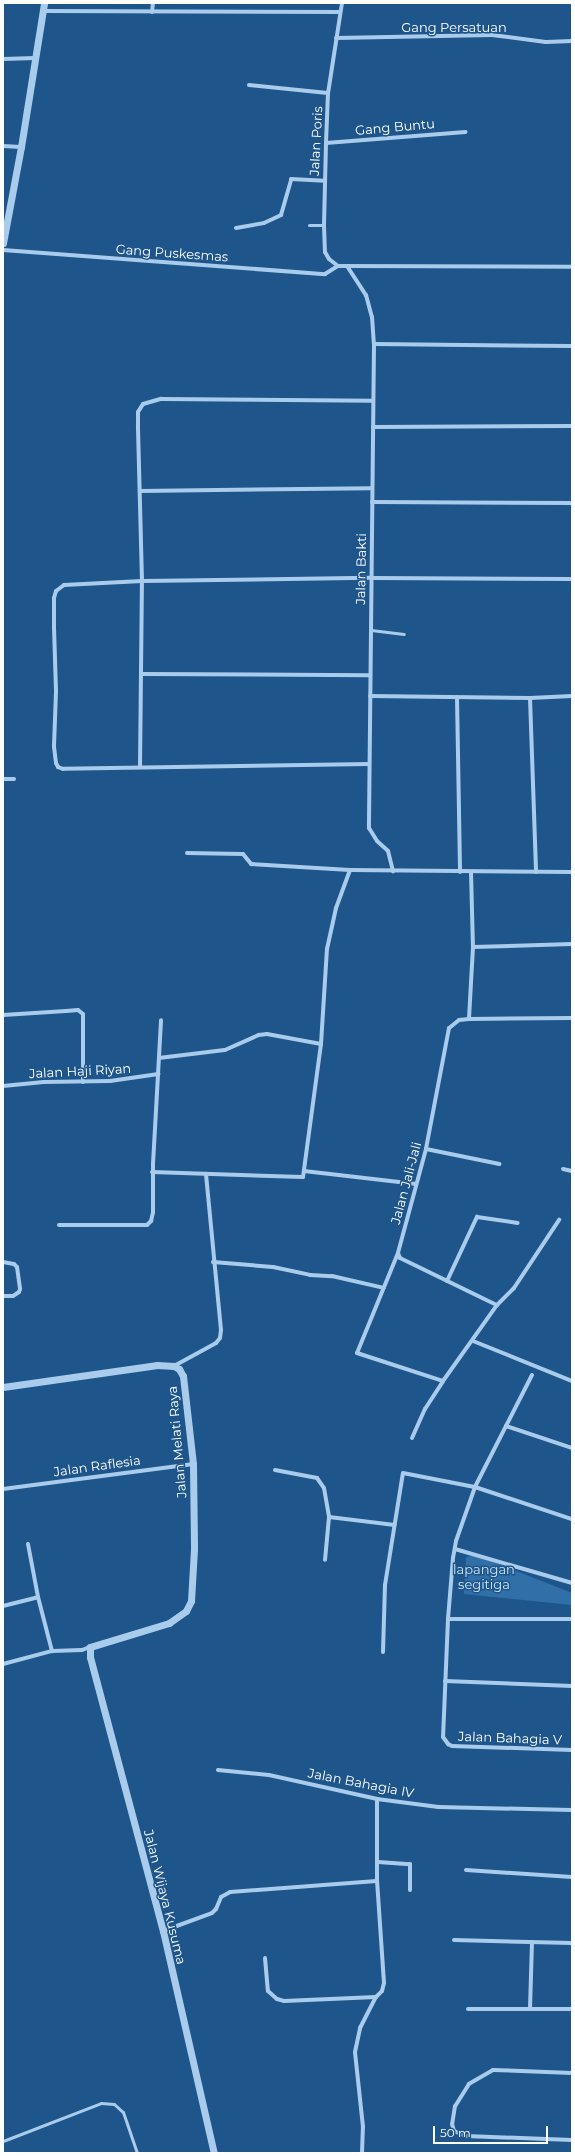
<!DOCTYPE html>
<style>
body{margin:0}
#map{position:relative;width:575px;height:2156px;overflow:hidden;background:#1e558b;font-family:Montserrat,sans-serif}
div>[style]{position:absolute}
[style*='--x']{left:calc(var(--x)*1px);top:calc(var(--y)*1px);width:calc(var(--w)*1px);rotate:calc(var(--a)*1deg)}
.green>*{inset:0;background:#316fa8}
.service>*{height:3px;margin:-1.5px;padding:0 1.5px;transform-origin:1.5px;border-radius:1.5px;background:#aaccec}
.minor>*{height:4px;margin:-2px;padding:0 2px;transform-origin:2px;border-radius:2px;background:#aaccec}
.tertiary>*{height:7px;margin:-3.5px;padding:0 3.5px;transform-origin:3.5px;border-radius:3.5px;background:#aaccec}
span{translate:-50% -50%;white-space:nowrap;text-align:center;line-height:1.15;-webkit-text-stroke:3px #1e558b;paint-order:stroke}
.street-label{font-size:13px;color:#fff}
.park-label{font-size:13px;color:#cfe5f9}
.frame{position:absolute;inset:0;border:4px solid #fff;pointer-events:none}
.scale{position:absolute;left:433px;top:2126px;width:115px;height:18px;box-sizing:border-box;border:2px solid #fff;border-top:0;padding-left:5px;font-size:12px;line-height:14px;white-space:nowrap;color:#fff;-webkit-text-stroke:3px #1e558b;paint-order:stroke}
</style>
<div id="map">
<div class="green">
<i style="clip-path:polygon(476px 1555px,572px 1593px,572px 1605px,464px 1594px,466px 1557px)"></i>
</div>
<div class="service">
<i style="--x:309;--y:225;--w:15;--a:0"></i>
<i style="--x:371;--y:630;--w:33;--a:7"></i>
<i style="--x:3;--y:2141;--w:105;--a:-21.2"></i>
<i style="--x:101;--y:2103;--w:13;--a:4"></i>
<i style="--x:114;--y:2104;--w:12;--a:42"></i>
<i style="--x:123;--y:2112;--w:43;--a:71.1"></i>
</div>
<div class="minor">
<i style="--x:342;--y:3;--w:91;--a:98.8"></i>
<i style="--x:328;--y:93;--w:50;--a:92.3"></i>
<i style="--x:326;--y:143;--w:82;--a:91.4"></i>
<i style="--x:324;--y:225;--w:27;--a:88"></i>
<i style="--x:325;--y:252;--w:8;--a:60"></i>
<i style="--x:329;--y:259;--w:11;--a:38"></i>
<i style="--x:338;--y:266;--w:234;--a:0.2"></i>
<i style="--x:42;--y:11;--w:298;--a:0.2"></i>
<i style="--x:152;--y:12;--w:9;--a:-84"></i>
<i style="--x:336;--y:38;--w:156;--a:-1.1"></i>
<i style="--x:492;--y:35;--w:54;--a:7.4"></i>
<i style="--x:546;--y:42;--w:26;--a:-2"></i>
<i style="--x:3;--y:59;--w:32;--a:-2"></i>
<i style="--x:249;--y:85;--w:79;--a:5.8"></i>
<i style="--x:326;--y:143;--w:140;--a:-4.5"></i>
<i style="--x:3;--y:146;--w:18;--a:3"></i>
<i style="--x:236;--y:228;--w:28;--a:-10"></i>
<i style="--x:264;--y:223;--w:19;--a:-25"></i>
<i style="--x:281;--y:215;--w:37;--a:-74"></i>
<i style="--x:291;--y:179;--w:33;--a:3"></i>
<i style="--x:3;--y:250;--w:323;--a:4.3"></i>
<i style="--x:325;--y:274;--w:15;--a:-32"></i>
<i style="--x:347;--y:266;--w:35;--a:57"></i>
<i style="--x:366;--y:295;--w:23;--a:75"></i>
<i style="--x:372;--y:317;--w:27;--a:86"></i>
<i style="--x:374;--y:344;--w:484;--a:90.6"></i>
<i style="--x:369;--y:828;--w:15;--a:58"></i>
<i style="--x:377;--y:841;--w:15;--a:42"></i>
<i style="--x:388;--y:851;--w:21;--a:76"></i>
<i style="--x:374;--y:344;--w:198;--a:0.6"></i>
<i style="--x:373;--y:427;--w:199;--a:-0.3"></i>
<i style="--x:140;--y:491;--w:232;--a:-0.7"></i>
<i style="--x:372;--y:502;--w:200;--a:0.3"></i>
<i style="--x:141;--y:674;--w:229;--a:0.3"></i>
<i style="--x:370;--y:696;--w:160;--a:0.7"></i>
<i style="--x:530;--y:698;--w:42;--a:-2.7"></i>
<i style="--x:457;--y:697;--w:175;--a:89"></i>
<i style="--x:530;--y:698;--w:174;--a:88"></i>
<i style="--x:369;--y:764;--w:306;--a:179.1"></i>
<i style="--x:63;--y:769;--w:5;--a:-158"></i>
<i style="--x:58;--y:767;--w:4;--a:-117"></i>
<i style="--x:56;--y:763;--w:17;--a:-97"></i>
<i style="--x:54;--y:746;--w:55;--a:-87.9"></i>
<i style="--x:56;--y:691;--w:63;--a:-91.8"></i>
<i style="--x:54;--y:628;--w:30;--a:-90"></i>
<i style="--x:54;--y:598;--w:7;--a:-74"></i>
<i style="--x:56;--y:591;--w:10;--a:-37"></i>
<i style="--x:64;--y:585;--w:78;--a:-2.9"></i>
<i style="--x:142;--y:581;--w:229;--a:-0.8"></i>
<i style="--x:371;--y:578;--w:201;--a:0.3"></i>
<i style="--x:140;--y:767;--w:186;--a:-89.4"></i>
<i style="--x:142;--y:581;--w:156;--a:-91.5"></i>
<i style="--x:138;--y:425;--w:13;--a:-90"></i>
<i style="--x:138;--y:412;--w:9;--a:-58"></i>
<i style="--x:143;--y:404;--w:19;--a:-16"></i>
<i style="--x:161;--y:399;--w:212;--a:0.5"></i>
<i style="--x:3;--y:779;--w:11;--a:0"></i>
<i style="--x:187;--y:853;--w:56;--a:1"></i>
<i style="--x:243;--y:854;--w:13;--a:51"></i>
<i style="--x:251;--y:864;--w:99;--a:3.5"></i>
<i style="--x:350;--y:870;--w:222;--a:0.5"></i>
<i style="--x:471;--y:872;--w:75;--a:88.5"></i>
<i style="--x:473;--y:947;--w:72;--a:93.2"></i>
<i style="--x:469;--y:1019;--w:103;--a:-0.6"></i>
<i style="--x:473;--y:947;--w:99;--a:-1.7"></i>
<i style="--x:3;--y:1015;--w:63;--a:-3.6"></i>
<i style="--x:66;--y:1011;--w:12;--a:-5"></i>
<i style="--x:78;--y:1010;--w:6;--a:39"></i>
<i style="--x:83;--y:1014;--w:68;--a:90"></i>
<i style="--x:469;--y:1019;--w:10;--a:174"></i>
<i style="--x:459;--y:1020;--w:13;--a:141"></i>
<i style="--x:449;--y:1028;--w:123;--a:100.8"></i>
<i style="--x:426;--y:1149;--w:108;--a:105.1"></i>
<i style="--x:398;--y:1253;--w:5;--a:68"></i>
<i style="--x:400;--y:1258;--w:108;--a:25.9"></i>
<i style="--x:159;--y:1058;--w:66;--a:-6.9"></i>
<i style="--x:225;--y:1050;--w:37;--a:-24"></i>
<i style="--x:259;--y:1035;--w:8;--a:-7"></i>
<i style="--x:267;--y:1034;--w:55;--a:10.5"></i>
<i style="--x:3;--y:1086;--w:41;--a:-5.6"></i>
<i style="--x:44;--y:1082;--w:66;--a:-0.9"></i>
<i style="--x:110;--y:1081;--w:49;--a:-8.3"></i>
<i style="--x:426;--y:1149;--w:75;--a:11.6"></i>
<i style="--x:563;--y:1169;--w:9;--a:13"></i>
<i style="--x:304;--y:1171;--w:113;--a:6.6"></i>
<i style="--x:152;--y:1172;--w:151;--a:1.9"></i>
<i style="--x:303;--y:1177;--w:134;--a:-82.3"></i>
<i style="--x:321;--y:1044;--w:95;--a:-86.4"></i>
<i style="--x:327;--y:949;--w:42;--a:-77.6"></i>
<i style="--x:336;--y:908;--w:40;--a:-69.8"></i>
<i style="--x:59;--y:1225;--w:88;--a:0"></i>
<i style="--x:147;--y:1225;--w:6;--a:-45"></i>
<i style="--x:151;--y:1221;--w:9;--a:-77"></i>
<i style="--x:153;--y:1212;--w:48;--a:-90"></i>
<i style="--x:153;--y:1164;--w:144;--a:-86.8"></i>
<i style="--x:398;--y:1253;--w:108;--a:112.3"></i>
<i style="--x:357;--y:1353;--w:90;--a:18"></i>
<i style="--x:3;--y:1262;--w:11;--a:10"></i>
<i style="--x:14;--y:1264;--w:4;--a:45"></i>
<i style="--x:17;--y:1267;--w:22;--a:82"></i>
<i style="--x:20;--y:1289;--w:3;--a:108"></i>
<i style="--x:19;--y:1292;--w:7;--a:146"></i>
<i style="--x:13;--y:1296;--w:10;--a:180"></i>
<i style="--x:213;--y:1262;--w:60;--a:4.8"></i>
<i style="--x:273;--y:1267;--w:38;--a:12"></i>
<i style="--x:310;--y:1275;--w:22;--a:3"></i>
<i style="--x:332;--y:1276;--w:53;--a:13"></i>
<i style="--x:447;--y:1281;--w:71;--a:-64.9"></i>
<i style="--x:477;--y:1217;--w:41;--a:8.3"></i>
<i style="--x:473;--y:1341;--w:107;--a:22"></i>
<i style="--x:174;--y:1366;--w:48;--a:-28.7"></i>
<i style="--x:216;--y:1343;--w:6;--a:-51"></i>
<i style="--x:220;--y:1338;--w:8;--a:-83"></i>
<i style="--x:221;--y:1330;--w:157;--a:-95.5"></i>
<i style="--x:532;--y:1375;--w:126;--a:117"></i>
<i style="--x:475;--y:1487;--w:57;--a:109.4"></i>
<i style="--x:456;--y:1541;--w:17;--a:100"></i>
<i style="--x:453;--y:1558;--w:61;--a:94.7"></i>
<i style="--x:448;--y:1619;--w:118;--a:92.4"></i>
<i style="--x:443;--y:1737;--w:9;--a:54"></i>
<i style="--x:448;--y:1744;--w:4;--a:27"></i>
<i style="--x:452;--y:1746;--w:120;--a:1.9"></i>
<i style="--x:506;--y:1426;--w:70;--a:18.4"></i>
<i style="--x:412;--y:1438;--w:32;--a:-66"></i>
<i style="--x:425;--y:1409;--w:33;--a:-57"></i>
<i style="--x:443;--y:1381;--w:93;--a:-54.6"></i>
<i style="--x:497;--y:1305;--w:24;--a:-45"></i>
<i style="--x:514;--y:1288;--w:82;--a:-56.5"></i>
<i style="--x:275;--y:1470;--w:43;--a:10.8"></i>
<i style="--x:317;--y:1478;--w:12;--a:55"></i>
<i style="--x:324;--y:1488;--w:29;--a:80"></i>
<i style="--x:329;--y:1517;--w:43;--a:95.3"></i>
<i style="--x:3;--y:1489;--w:192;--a:-7.5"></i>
<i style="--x:329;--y:1517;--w:66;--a:6.9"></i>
<i style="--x:28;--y:1544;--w:54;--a:79.3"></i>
<i style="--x:38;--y:1597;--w:56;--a:75.5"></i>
<i style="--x:455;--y:1549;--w:122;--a:16.2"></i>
<i style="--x:3;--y:1606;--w:36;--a:-14"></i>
<i style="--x:448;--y:1619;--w:124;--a:0"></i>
<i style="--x:383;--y:1652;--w:67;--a:-88.3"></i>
<i style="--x:385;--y:1585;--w:113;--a:-80.9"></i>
<i style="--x:403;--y:1473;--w:73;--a:11"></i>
<i style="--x:475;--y:1487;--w:102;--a:18.3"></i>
<i style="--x:3;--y:1664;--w:51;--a:-14.9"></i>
<i style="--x:52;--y:1651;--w:30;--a:-2"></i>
<i style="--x:82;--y:1650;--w:9;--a:-21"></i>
<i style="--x:445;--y:1681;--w:127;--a:2.3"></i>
<i style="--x:218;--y:1770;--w:51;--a:5.6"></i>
<i style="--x:269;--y:1775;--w:111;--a:12.5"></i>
<i style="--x:377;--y:1799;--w:62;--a:7.5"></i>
<i style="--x:438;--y:1807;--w:134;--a:1.3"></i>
<i style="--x:378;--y:1862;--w:32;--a:4"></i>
<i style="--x:410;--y:1864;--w:26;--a:90"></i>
<i style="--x:466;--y:1870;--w:106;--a:3.8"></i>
<i style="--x:163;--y:1931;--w:52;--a:-20.2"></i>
<i style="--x:212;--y:1913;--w:6;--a:-45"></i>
<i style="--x:216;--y:1909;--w:13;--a:-67"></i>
<i style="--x:221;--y:1897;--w:10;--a:-29"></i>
<i style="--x:230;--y:1892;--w:147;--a:-4.3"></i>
<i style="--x:454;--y:1940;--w:118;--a:1.5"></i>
<i style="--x:265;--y:1958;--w:33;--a:85"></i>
<i style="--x:268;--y:1991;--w:12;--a:42"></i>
<i style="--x:277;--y:1999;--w:7;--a:16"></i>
<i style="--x:284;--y:2001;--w:92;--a:-2.5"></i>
<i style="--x:468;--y:2009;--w:104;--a:0"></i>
<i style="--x:530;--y:2009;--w:67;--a:-88.3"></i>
<i style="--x:572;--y:2073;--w:79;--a:-177.8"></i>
<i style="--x:493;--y:2070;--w:28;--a:150"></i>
<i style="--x:469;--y:2084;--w:26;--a:122"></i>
<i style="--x:455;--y:2106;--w:18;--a:99"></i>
<i style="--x:452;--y:2124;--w:7;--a:74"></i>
<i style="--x:454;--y:2131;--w:13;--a:23"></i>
<i style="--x:466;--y:2136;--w:106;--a:2.2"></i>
<i style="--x:362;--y:2153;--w:26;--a:-88"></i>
<i style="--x:363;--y:2127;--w:75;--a:-96.1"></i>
<i style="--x:355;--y:2052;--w:25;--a:-78"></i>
<i style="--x:360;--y:2028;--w:35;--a:-63"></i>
<i style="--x:376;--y:1997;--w:8;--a:-45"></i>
<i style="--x:382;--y:1991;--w:8;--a:-76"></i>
<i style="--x:384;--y:1983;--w:102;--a:-93.9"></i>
<i style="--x:377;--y:1881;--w:82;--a:-90"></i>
</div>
<div class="tertiary">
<i style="--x:3;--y:243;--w:98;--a:-79.4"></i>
<i style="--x:21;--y:147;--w:146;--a:-80.9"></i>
<i style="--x:3;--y:1387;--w:156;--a:-8.1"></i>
<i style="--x:157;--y:1365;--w:17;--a:3"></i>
<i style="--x:174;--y:1366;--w:6;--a:31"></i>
<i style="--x:179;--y:1369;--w:8;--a:60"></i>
<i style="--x:183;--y:1376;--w:89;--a:83.5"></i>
<i style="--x:193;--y:1464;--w:85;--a:89.3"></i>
<i style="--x:194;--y:1549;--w:52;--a:93.3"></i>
<i style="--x:191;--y:1601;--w:11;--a:117"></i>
<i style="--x:186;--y:1611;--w:21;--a:145"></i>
<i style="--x:169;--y:1623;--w:83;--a:163.1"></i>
<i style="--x:90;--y:1647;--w:10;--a:90"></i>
<i style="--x:90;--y:1657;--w:284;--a:75.1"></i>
<i style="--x:163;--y:1931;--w:228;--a:77.1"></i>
</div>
<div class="street-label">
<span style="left:454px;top:27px">Gang Persatuan</span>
<span style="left:395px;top:127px;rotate:-5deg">Gang Buntu</span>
<span style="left:316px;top:141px;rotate:-87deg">Jalan Poris</span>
<span style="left:172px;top:253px;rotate:4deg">Gang Puskesmas</span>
<span style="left:361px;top:569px;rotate:-89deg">Jalan Bakti</span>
<span style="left:80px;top:1071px;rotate:-3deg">Jalan Haji Riyan</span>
<span style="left:406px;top:1183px;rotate:-75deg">Jalan Jali-Jali</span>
<span style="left:177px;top:1442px;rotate:-95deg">Jalan Melati Raya</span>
<span style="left:97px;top:1466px;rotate:-8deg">Jalan Raflesia</span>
<span style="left:510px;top:1738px;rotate:2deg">Jalan Bahagia V</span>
<span style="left:361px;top:1783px;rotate:11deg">Jalan Bahagia IV</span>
<span style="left:165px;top:1897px;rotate:76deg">Jalan Wijaya Kusuma</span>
</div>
<div class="park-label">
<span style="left:484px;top:1577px">lapangan<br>segitiga</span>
</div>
<div class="frame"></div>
<div class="scale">50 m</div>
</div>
